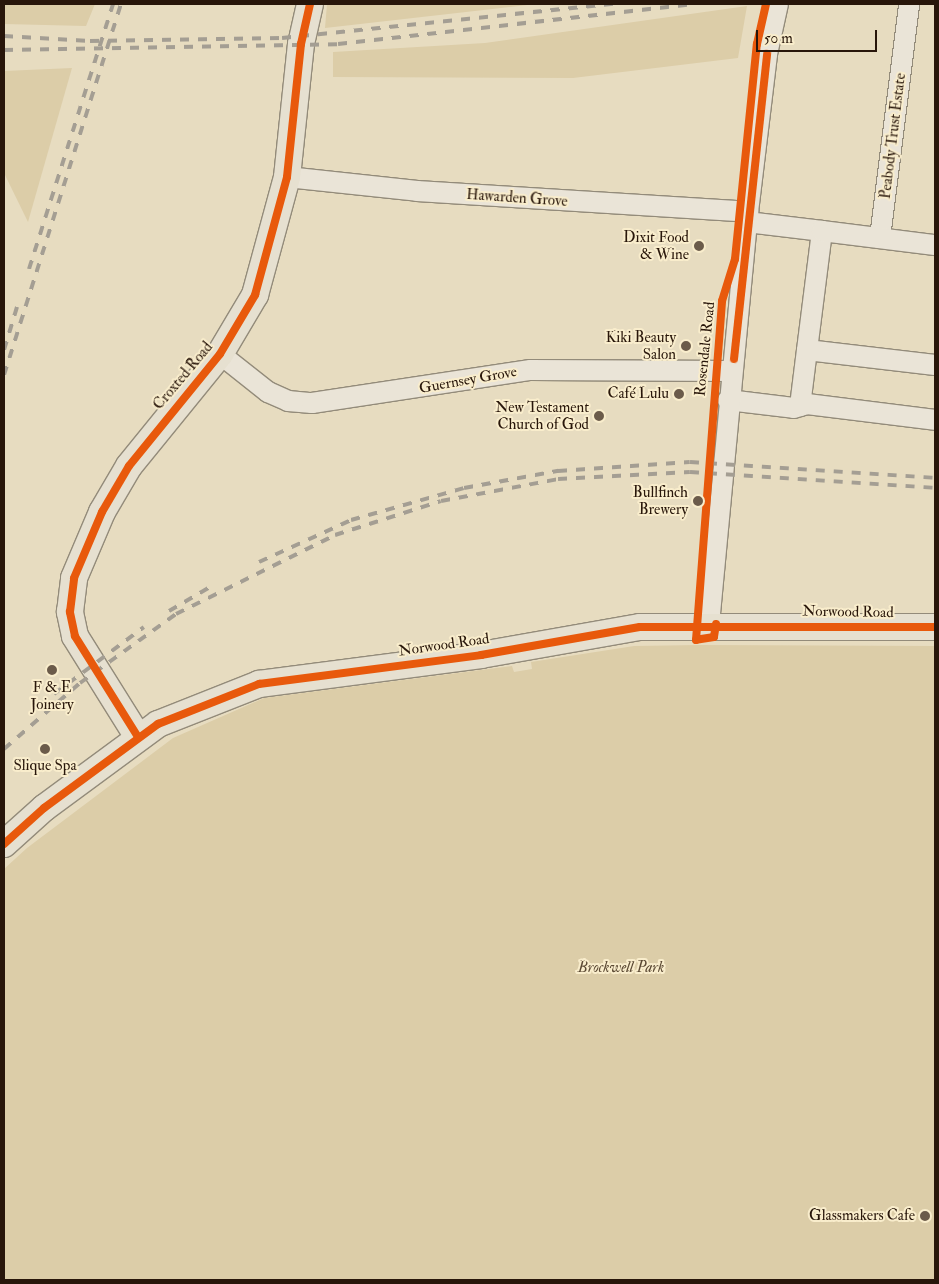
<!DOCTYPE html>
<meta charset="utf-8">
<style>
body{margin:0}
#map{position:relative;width:939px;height:1284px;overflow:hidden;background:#e7dcc0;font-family:"IM FELL Double Pica",serif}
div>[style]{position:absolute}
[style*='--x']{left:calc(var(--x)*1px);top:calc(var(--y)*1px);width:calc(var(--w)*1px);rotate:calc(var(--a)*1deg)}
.green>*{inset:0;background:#dccda8}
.roads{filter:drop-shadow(1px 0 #938b7a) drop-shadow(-1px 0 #938b7a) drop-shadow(0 1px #938b7a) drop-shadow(0 -1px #938b7a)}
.minor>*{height:20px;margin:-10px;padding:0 10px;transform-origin:10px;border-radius:10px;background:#eae4d7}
.major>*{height:26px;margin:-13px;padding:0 13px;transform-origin:13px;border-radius:13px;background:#e6e0d0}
.rail>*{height:4px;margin-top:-2px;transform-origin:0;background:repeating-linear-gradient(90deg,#a49e93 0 9px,transparent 0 18px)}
.cycleway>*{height:8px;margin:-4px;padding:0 4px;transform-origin:4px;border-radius:4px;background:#e8590c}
.dots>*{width:14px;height:14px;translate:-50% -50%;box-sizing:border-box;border:2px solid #f9edcc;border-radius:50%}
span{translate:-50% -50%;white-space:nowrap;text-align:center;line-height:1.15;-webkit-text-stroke:4px #f9edcc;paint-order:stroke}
.street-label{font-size:15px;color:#28160a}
.poi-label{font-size:15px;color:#28160a}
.right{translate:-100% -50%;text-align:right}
.park-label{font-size:15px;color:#5b4934;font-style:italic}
.frame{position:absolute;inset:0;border:5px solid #28160a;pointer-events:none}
.scale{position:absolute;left:756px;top:30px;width:121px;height:22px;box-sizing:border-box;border:2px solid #28160a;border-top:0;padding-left:6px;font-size:15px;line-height:18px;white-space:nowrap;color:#28160a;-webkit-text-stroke:4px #f9edcc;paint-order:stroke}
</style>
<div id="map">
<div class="green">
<i style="clip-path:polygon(4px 4px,95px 4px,86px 26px,4px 24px)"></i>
<i style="clip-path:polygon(327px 4px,536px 4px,325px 28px)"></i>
<i style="clip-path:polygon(747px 6px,738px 58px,573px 78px,333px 77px,333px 52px,485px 43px)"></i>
<i style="clip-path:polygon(72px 68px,28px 222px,4px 173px,4px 71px)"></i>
<i style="clip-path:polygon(699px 645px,935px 646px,935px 1280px,4px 1280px,4px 869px,27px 848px,173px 738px,264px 698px,512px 666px,514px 672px,532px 669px,531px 662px,634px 646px)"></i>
</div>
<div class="roads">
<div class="minor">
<i style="--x:287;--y:177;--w:131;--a:6.1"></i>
<i style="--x:417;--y:191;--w:332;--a:3.6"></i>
<i style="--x:747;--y:222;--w:76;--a:6.8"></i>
<i style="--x:880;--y:238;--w:236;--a:-82.9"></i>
<i style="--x:807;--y:350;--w:120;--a:-82.8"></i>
<i style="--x:822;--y:231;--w:114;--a:7.1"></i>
<i style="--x:220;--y:354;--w:61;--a:38.4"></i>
<i style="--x:268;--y:392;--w:22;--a:24"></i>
<i style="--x:288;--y:401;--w:24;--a:5"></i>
<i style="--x:312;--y:403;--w:221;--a:-8.6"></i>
<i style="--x:531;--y:370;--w:201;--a:0.3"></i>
<i style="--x:728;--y:400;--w:66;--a:6.9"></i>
<i style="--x:794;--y:408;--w:14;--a:-17"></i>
<i style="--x:807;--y:404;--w:129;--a:7.1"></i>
<i style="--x:800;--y:406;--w:56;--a:-82.9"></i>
<i style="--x:807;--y:350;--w:129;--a:6.7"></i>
<i style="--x:709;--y:624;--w:414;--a:-84.6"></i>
<i style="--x:748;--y:212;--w:159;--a:-83.1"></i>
<i style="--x:767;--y:54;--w:51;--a:-77.6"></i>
</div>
<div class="major">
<i style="--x:138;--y:737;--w:119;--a:-122"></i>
<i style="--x:75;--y:636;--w:25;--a:-102"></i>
<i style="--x:70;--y:612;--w:34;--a:-83"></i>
<i style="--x:74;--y:578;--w:72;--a:-67"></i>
<i style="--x:102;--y:512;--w:53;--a:-59.6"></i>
<i style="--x:129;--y:466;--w:144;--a:-50.9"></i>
<i style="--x:220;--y:354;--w:69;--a:-59.3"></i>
<i style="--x:255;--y:295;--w:122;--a:-74.8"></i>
<i style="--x:287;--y:177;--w:134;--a:-84"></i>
<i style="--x:301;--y:44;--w:41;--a:-77.3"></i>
<i style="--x:4;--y:844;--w:54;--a:-42"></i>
<i style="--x:44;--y:808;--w:142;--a:-36.4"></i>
<i style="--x:158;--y:724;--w:109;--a:-21.6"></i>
<i style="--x:259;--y:684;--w:224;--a:-7.4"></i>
<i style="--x:481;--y:655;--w:161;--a:-10"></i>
<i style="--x:640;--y:627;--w:295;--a:0"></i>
</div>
</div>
<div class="rail">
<i style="--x:4;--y:36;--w:86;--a:3.3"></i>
<i style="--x:90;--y:41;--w:192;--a:-0.9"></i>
<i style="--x:282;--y:38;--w:333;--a:-5.9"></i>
<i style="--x:4;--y:50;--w:334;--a:-1"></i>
<i style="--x:338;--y:44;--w:356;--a:-6.4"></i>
<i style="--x:29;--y:269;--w:278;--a:-72.4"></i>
<i style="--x:4;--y:350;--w:45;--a:-73.2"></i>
<i style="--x:4;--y:375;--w:389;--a:-72.5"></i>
<i style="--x:259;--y:562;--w:101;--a:-24.5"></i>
<i style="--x:351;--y:520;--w:117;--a:-15.8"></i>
<i style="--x:464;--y:488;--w:96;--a:-10.3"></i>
<i style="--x:558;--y:471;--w:132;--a:-3.9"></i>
<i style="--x:690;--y:462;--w:246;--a:3.7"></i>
<i style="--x:169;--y:611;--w:48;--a:-30.3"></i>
<i style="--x:54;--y:694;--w:112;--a:-36.7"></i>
<i style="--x:4;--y:749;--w:101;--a:-41"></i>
<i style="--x:80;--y:683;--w:118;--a:-35.7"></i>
<i style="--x:176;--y:614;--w:178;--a:-26.4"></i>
<i style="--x:335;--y:535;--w:111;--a:-17.8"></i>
<i style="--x:441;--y:501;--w:119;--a:-10.6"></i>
<i style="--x:558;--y:479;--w:132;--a:-3"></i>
<i style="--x:690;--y:472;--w:246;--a:3.7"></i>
</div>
<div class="cycleway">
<i style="--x:734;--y:359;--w:307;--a:-83.8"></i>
<i style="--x:716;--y:624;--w:13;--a:99"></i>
<i style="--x:714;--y:637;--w:18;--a:171"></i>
<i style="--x:696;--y:640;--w:340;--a:-85.6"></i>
<i style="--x:722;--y:301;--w:44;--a:-72.8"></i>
<i style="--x:735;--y:259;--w:216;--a:-84.2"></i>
<i style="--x:757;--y:44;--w:41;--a:-77.3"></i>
<i style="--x:138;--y:737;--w:119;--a:-122"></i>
<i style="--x:75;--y:636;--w:25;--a:-102"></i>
<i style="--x:70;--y:612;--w:34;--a:-83"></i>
<i style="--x:74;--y:578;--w:72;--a:-67"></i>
<i style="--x:102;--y:512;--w:53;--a:-59.6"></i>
<i style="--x:129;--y:466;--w:144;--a:-50.9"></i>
<i style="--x:220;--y:354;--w:69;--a:-59.3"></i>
<i style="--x:255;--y:295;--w:122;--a:-74.8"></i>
<i style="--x:287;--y:177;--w:134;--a:-84"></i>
<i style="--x:301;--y:44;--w:41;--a:-77.3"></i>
<i style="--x:4;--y:844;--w:54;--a:-42"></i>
<i style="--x:44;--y:808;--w:142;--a:-36.4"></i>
<i style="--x:158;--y:724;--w:109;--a:-21.6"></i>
<i style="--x:259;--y:684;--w:224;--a:-7.4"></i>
<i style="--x:481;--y:655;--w:161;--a:-10"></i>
<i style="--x:640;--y:627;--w:295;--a:0"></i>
</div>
<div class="dots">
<i style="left:699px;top:246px;background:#6b5b4a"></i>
<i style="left:686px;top:346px;background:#6b5b4a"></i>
<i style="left:679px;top:394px;background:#6b5b4a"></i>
<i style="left:599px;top:416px;background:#6b5b4a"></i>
<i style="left:698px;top:501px;background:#6b5b4a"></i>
<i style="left:52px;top:670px;background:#6b5b4a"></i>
<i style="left:45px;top:749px;background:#6b5b4a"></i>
<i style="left:925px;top:1216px;background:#6b5b4a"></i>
</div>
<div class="street-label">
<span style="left:893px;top:136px;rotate:-83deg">Peabody Trust Estate</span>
<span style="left:517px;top:198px;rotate:4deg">Hawarden Grove</span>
<span style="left:705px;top:349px;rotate:-84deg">Rosendale Road</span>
<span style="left:183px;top:376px;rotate:-50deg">Croxted Road</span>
<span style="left:468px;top:380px;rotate:-10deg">Guernsey Grove</span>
<span style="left:848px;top:612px;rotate:1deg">Norwood Road</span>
<span style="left:444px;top:645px;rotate:-8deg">Norwood Road</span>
</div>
<div class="poi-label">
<span class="right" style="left:689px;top:246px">Dixit Food<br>&amp; Wine</span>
<span class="right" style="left:676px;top:346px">Kiki Beauty<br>Salon</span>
<span class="right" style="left:669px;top:394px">Café Lulu</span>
<span class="right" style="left:589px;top:416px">New Testament<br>Church of God</span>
<span class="right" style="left:688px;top:501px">Bullfinch<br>Brewery</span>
<span style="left:52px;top:696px">F &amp; E<br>Joinery</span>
<span style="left:45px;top:766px">Slique Spa</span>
<span class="right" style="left:915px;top:1216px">Glassmakers Cafe</span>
</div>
<div class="park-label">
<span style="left:621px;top:968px">Brockwell Park</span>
</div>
<div class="frame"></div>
<div class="scale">50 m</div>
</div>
